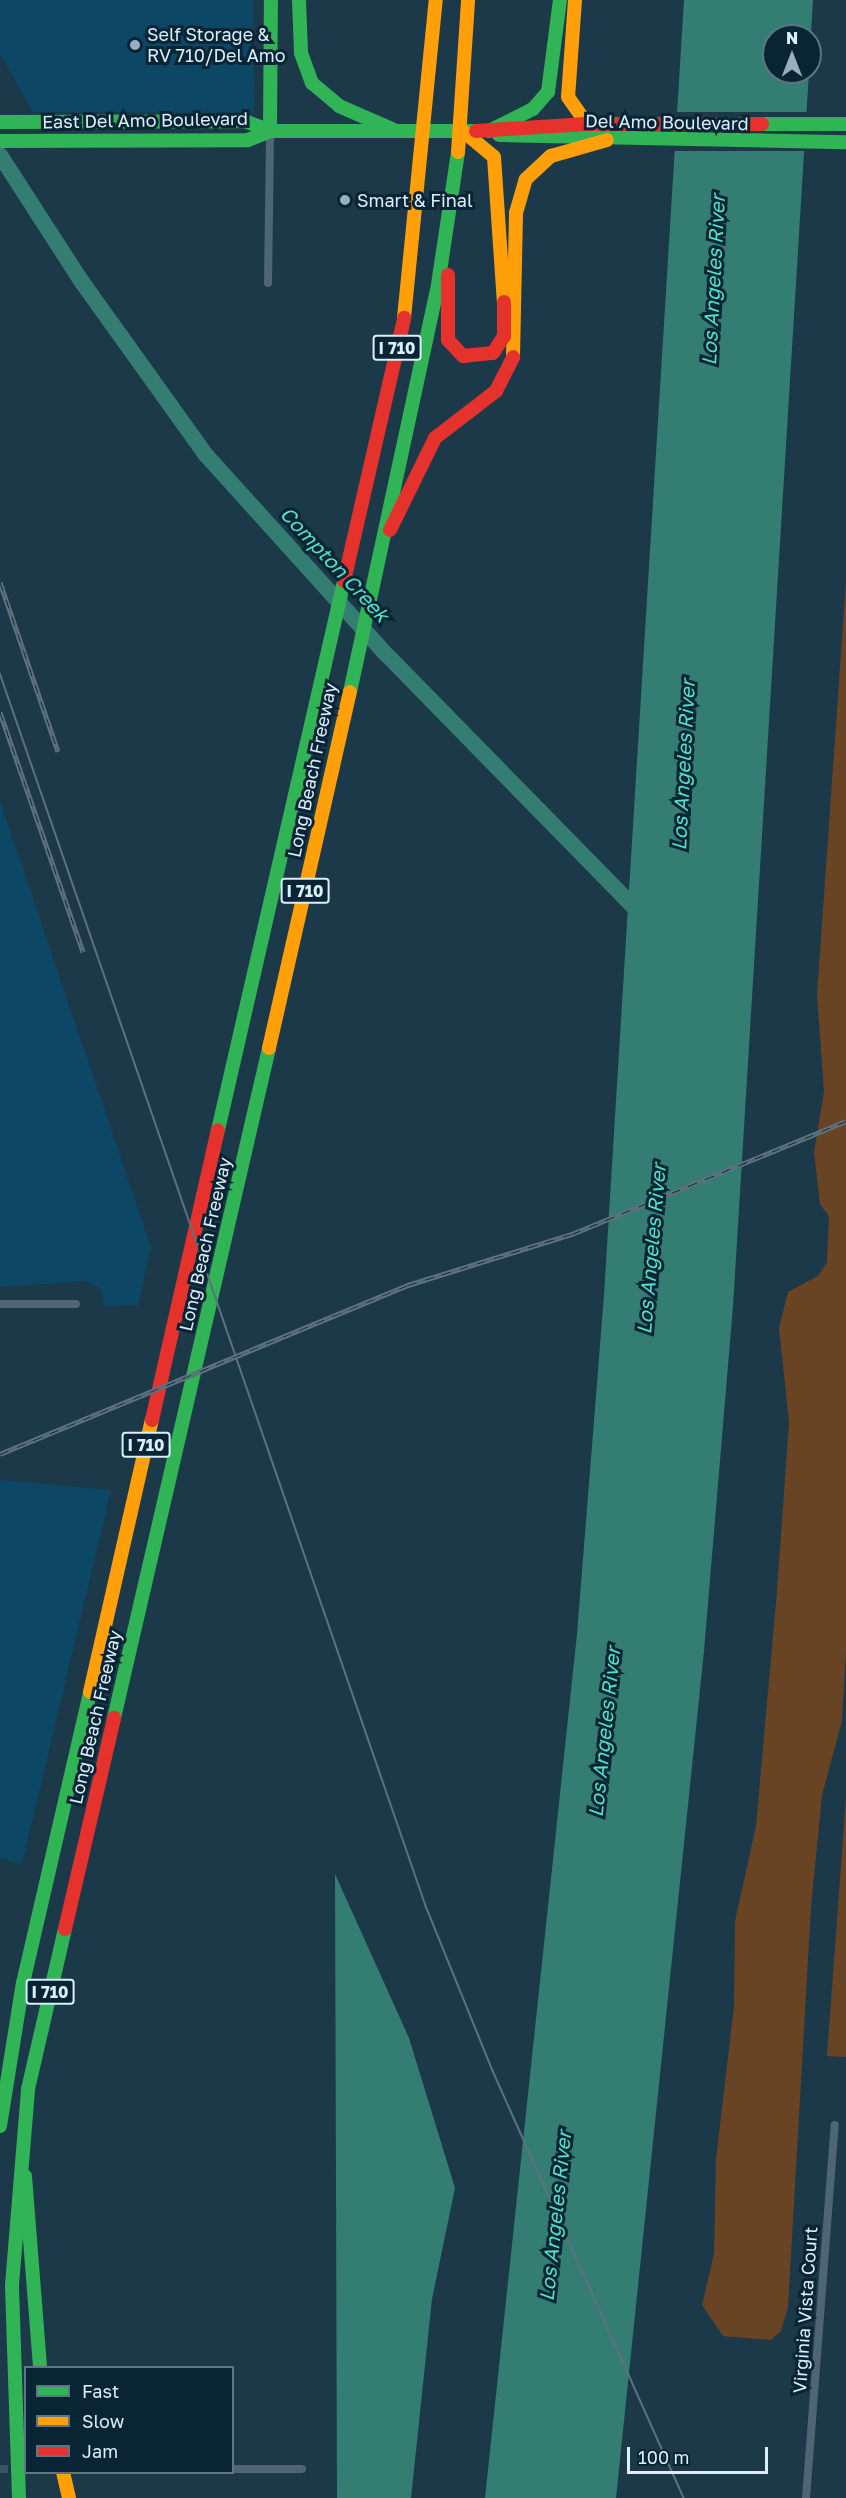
<!DOCTYPE html>
<style>
body{margin:0}
#map{position:relative;width:846px;height:2498px;overflow:hidden;background:#1c3949;font-family:"Golos Text",sans-serif}
div>[style]{position:absolute}
[style*='--x']{left:calc(var(--x)*1px);top:calc(var(--y)*1px);width:calc(var(--w)*1px);rotate:calc(var(--a)*1deg)}
.built>*{inset:0;background:#0c4766}
.green>*{inset:0;background:#694424}
.water>*{inset:0;background:#347d72}
.pier>*{inset:0;background:#1c3949}
.river>*{height:16px;margin:-8px;padding:0 8px;transform-origin:8px;border-radius:8px;background:#347d72}
.street-tunnel>*{height:8px;margin-top:-4px;transform-origin:0;background:repeating-linear-gradient(90deg,#395464 0 8px,transparent 0 12px)}
.street>*{height:8px;margin:-4px;padding:0 4px;transform-origin:4px;border-radius:4px;background:#4e6674}
.fast>*{height:14px;margin:-7px;padding:0 7px;transform-origin:7px;border-radius:7px;background:#30b455}
.slow>*{height:14px;margin:-7px;padding:0 7px;transform-origin:7px;border-radius:7px;background:#ff9f0a}
.jam>*{height:14px;margin:-7px;padding:0 7px;transform-origin:7px;border-radius:7px;background:#e5322d}
.tram>*{height:1.5px;margin:-0.75px;padding:0 0.75px;transform-origin:0.75px;border-radius:0.75px;background:#5d717f}
.rail>*{height:5px;margin-top:-2.5px;transform-origin:0;background:repeating-linear-gradient(90deg,#092535 0 9px,#5d717f 0 18px);box-sizing:border-box;border-block:2px solid #5d717f}
.dots>*{width:16px;height:16px;translate:-50% -50%;box-sizing:border-box;border:3px solid #092535;border-radius:50%}
span{translate:-50% -50%;white-space:nowrap;text-align:center;line-height:1.15;-webkit-text-stroke:6px #092535;paint-order:stroke}
.shield-label span{padding:2px 4px;background:#092535;border:2px solid;border-radius:4px;-webkit-text-stroke-width:0}
.shield-label{font-size:16px;color:#dbeefb;font-weight:700}
.poi-label{font-size:18px;color:#dbeefb}
.left{translate:0 -50%;text-align:left}
.street-label{font-size:18px;color:#dbeefb}
.water-label{font-size:20px;color:#4de4c9;font-style:italic}
.legend{position:absolute;left:24px;top:2366px;width:210px;height:108px;box-sizing:border-box;background:#092535;border:2px solid #5d7584;margin:0;padding:8px 10px;list-style:none;font-size:18px;color:#dbeefb}
.legend li{display:flex;align-items:center;gap:12px;height:30px}
.legend b{width:30px;border:2px solid #5d7584}
.north{position:absolute;left:762px;top:24px;width:60px;height:60px;box-sizing:border-box;background:#092535;border:2px solid #5d7584;border-radius:50%;rotate:0deg;font-size:16px;font-weight:700;line-height:24px;text-align:center;color:#dbeefb}
.north::after{content:'';display:block;margin:auto;width:21px;height:27px;background:#98afbd;clip-path:polygon(50% 0,100% 100%,50% 72%,0 100%)}
.scale{position:absolute;left:627px;top:2447px;width:141px;height:27px;box-sizing:border-box;border:3px solid #dbeefb;border-top:0;padding-left:8px;font-size:18px;line-height:21px;white-space:nowrap;color:#dbeefb;-webkit-text-stroke:4px #092535;paint-order:stroke}
</style>
<div id="map">
<div class="built">
<i style="clip-path:polygon(0 0,253px 0,254px 113px,33px 112px,0 54px)"></i>
<i style="clip-path:polygon(0 801px,151px 1247px,138px 1305px,104px 1306px,101px 1289px,85px 1281px,0 1287px)"></i>
<i style="clip-path:polygon(0 1480px,111px 1490px,22px 1864px,0 1858px)"></i>
</div>
<div class="green">
<i style="clip-path:polygon(846px 582px,846px 1651px,842px 1721px,822px 1795px,811px 1907px,788px 2307px,781px 2331px,771px 2340px,723px 2336px,702px 2305px,714px 2254px,716px 2159px,734px 2006px,735px 1921px,756px 1826px,777px 1591px,789px 1422px,779px 1328px,788px 1292px,818px 1276px,827px 1262px,829px 1216px,820px 1204px,814px 1152px,824px 1092px,817px 995px)"></i>
<i style="clip-path:polygon(846px 1798px,846px 2057px,827px 2056px)"></i>
</div>
<div class="water">
<i style="clip-path:polygon(684px 0,813px 0,810px 50px,810px 36px,774px 36px,774px 72px,809px 72px,733px 1306px,704px 1651px,616px 2498px,485px 2498px,577px 1634px,604px 1295px)"></i>
<i style="clip-path:polygon(335px 1874px,409px 2038px,455px 2188px,432px 2299px,411px 2498px,337px 2498px)"></i>
</div>
<div class="pier">
<i style="clip-path:polygon(674px 112px,809px 112px,807px 151px,672px 151px)"></i>
</div>
<div class="river">
<i style="--x:0;--y:155;--w:151;--a:57.2"></i>
<i style="--x:82;--y:282;--w:213;--a:54.4"></i>
<i style="--x:206;--y:455;--w:270;--a:47.9"></i>
<i style="--x:387;--y:655;--w:367;--a:45.6"></i>
</div>
<div class="street-tunnel">
<i style="--x:0;--y:2469;--w:21;--a:0"></i>
</div>
<div class="street">
<i style="--x:268;--y:283;--w:152;--a:-89.2"></i>
<i style="--x:0;--y:1304;--w:76;--a:0"></i>
<i style="--x:232;--y:2469;--w:70;--a:0"></i>
<i style="--x:806;--y:2498;--w:374;--a:-85.6"></i>
</div>
<div class="fast">
<i style="--x:299;--y:0;--w:53;--a:87.8"></i>
<i style="--x:301;--y:53;--w:32;--a:70"></i>
<i style="--x:312;--y:83;--w:35;--a:40"></i>
<i style="--x:339;--y:106;--w:60;--a:23.6"></i>
<i style="--x:0;--y:122;--w:245;--a:-0.2"></i>
<i style="--x:245;--y:121;--w:27;--a:22"></i>
<i style="--x:270;--y:131;--w:206;--a:0"></i>
<i style="--x:762;--y:124;--w:84;--a:0"></i>
<i style="--x:270;--y:131;--w:131;--a:-89.6"></i>
<i style="--x:489;--y:131;--w:49;--a:-26.6"></i>
<i style="--x:533;--y:109;--w:23;--a:-49"></i>
<i style="--x:548;--y:92;--w:93;--a:-82.6"></i>
<i style="--x:499;--y:135;--w:347;--a:1.2"></i>
<i style="--x:0;--y:141;--w:248;--a:-0.2"></i>
<i style="--x:248;--y:140;--w:24;--a:-22"></i>
<i style="--x:350;--y:692;--w:410;--a:-77.8"></i>
<i style="--x:437;--y:291;--w:141;--a:-81.4"></i>
<i style="--x:218;--y:1130;--w:563;--a:-77.07"></i>
<i style="--x:114;--y:1718;--w:688;--a:-76.97"></i>
<i style="--x:0;--y:2126;--w:145;--a:-80.9"></i>
<i style="--x:23;--y:1983;--w:299;--a:-77"></i>
<i style="--x:25;--y:2176;--w:193;--a:85.5"></i>
<i style="--x:19;--y:2498;--w:213;--a:-91.9"></i>
<i style="--x:12;--y:2285;--w:197;--a:-85.3"></i>
<i style="--x:28;--y:2089;--w:164;--a:-77"></i>
</div>
<div class="slow">
<i style="--x:575;--y:0;--w:97;--a:94.1"></i>
<i style="--x:568;--y:97;--w:33;--a:55"></i>
<i style="--x:463;--y:131;--w:40;--a:40"></i>
<i style="--x:494;--y:157;--w:145;--a:86.1"></i>
<i style="--x:458;--y:152;--w:152;--a:-86.2"></i>
<i style="--x:404;--y:318;--w:320;--a:-84.3"></i>
<i style="--x:513;--y:357;--w:144;--a:-88.8"></i>
<i style="--x:516;--y:213;--w:35;--a:-74"></i>
<i style="--x:526;--y:179;--w:34;--a:-43"></i>
<i style="--x:551;--y:156;--w:58;--a:-15.9"></i>
<i style="--x:269;--y:1048;--w:365;--a:-77.2"></i>
<i style="--x:90;--y:1692;--w:279;--a:-77.2"></i>
<i style="--x:63;--y:2472;--w:27;--a:77"></i>
</div>
<div class="jam">
<i style="--x:476;--y:131;--w:111;--a:-3.6"></i>
<i style="--x:587;--y:124;--w:175;--a:0"></i>
<i style="--x:448;--y:275;--w:65;--a:90"></i>
<i style="--x:448;--y:340;--w:22;--a:47"></i>
<i style="--x:463;--y:356;--w:30;--a:-6"></i>
<i style="--x:493;--y:353;--w:20;--a:-57"></i>
<i style="--x:504;--y:336;--w:34;--a:-90"></i>
<i style="--x:390;--y:530;--w:102;--a:-63.9"></i>
<i style="--x:435;--y:438;--w:77;--a:-37.6"></i>
<i style="--x:496;--y:391;--w:38;--a:-63"></i>
<i style="--x:344;--y:581;--w:270;--a:-77.1"></i>
<i style="--x:152;--y:1420;--w:297;--a:-77.2"></i>
<i style="--x:65;--y:1929;--w:217;--a:-76.9"></i>
</div>
<div class="tram">
<i style="--x:0;--y:673;--w:1305;--a:70.94"></i>
<i style="--x:426;--y:1906;--w:178;--a:67.9"></i>
<i style="--x:493;--y:2071;--w:468;--a:65.9"></i>
</div>
<div class="rail">
<i style="--x:0;--y:582;--w:179;--a:71.1"></i>
<i style="--x:0;--y:712;--w:254;--a:70.9"></i>
<i style="--x:0;--y:1454;--w:442;--a:-22.5"></i>
<i style="--x:408;--y:1285;--w:172;--a:-17.3"></i>
<i style="--x:572;--y:1234;--w:296;--a:-22.4"></i>
</div>
<div class="dots">
<i style="left:135px;top:45px;background:#98afbd"></i>
<i style="left:345px;top:200px;background:#98afbd"></i>
</div>
<div class="shield-label">
<span style="left:397px;top:348px">I 710</span>
<span style="left:305px;top:891px">I 710</span>
<span style="left:146px;top:1445px">I 710</span>
<span style="left:50px;top:1992px">I 710</span>
</div>
<div class="poi-label">
<span class="left" style="left:147px;top:45px">Self Storage &amp;<br>RV 710/Del Amo</span>
<span class="left" style="left:357px;top:200px">Smart &amp; Final</span>
</div>
<div class="street-label">
<span style="left:145px;top:120px;rotate:-1deg">East Del Amo Boulevard</span>
<span style="left:667px;top:122px;rotate:1deg">Del Amo Boulevard</span>
<span style="left:312px;top:770px;rotate:-78deg">Long Beach Freeway</span>
<span style="left:205px;top:1244px;rotate:-77deg">Long Beach Freeway</span>
<span style="left:95px;top:1717px;rotate:-77deg">Long Beach Freeway</span>
<span style="left:805px;top:2310px;rotate:-86deg">Virginia Vista Court</span>
</div>
<div class="water-label">
<span style="left:713px;top:280px;rotate:-87deg">Los Angeles River</span>
<span style="left:335px;top:564px;rotate:47deg">Compton Creek</span>
<span style="left:683px;top:765px;rotate:-87deg">Los Angeles River</span>
<span style="left:651px;top:1249px;rotate:-85deg">Los Angeles River</span>
<span style="left:604px;top:1732px;rotate:-84deg">Los Angeles River</span>
<span style="left:555px;top:2216px;rotate:-84deg">Los Angeles River</span>
</div>
<ul class="legend">
<li><b style="height:8px;background:#30b455"></b>Fast</li>
<li><b style="height:8px;background:#ff9f0a"></b>Slow</li>
<li><b style="height:8px;background:#e5322d"></b>Jam</li>
</ul>
<div class="north">N</div>
<div class="scale">100 m</div>
</div>
